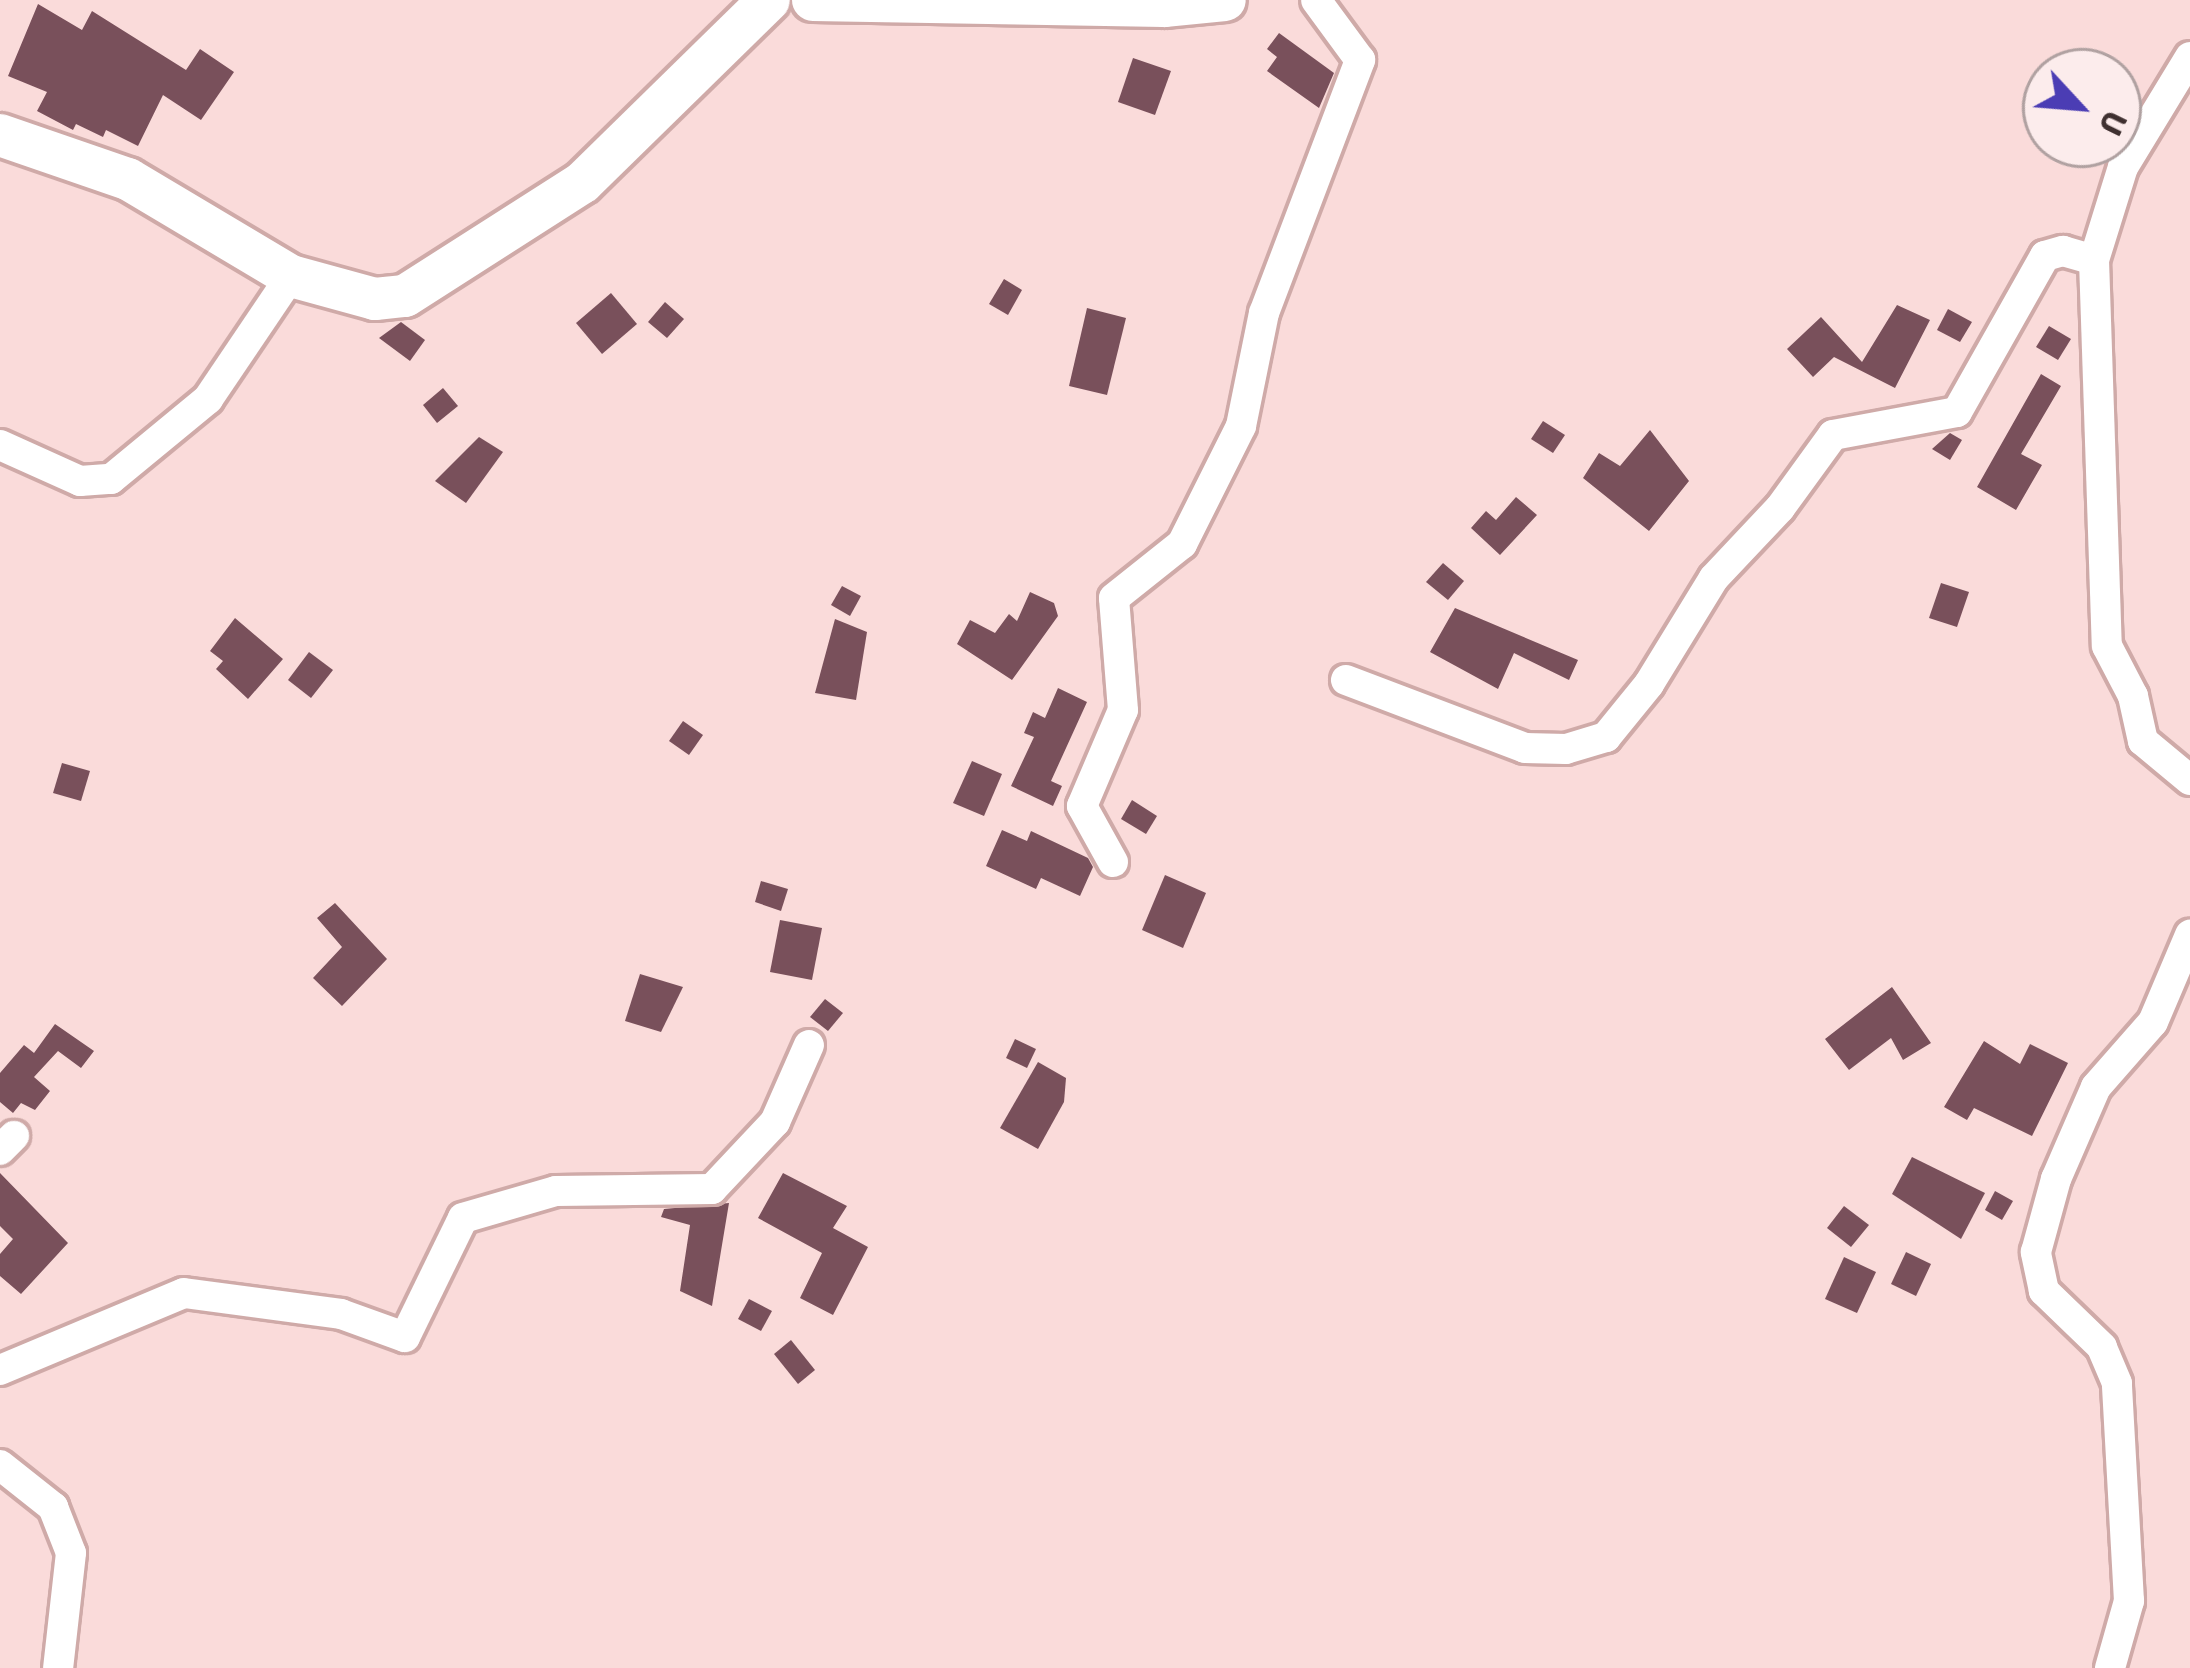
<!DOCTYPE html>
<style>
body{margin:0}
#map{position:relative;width:2190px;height:1668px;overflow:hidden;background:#fadbda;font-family:Signika,sans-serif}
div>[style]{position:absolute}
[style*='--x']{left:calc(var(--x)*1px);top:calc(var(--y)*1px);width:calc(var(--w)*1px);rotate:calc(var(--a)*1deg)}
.building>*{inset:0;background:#79505b}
.roads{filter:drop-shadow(3px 0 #cfaaa8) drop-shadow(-3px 0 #cfaaa8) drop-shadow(0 3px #cfaaa8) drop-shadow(0 -3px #cfaaa8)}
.street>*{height:30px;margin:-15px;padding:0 15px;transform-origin:15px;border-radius:15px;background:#fff}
.secondary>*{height:42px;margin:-21px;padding:0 21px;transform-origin:21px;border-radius:21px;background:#fff}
span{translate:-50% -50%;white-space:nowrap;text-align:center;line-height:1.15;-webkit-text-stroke:12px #fcecec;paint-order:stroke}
.north{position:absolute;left:2022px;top:48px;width:120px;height:120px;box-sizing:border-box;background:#fcecec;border:3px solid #b0a1a1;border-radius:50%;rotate:116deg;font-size:33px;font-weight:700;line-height:48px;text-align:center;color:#3f3030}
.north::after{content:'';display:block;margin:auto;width:42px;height:54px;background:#4b3db4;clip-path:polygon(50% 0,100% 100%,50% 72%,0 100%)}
</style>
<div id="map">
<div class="building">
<i style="clip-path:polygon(38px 4px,82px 30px,92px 11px,186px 70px,200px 49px,234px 72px,201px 120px,163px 95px,138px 146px,106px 130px,103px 137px,76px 124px,73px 130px,37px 111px,47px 92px,8px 76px)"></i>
<i style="clip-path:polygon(1279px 33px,1334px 73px,1319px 108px,1267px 71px,1277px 57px,1267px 49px)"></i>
<i style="clip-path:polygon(1133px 58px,1171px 71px,1155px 115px,1118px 102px)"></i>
<i style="clip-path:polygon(1004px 279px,1022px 290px,1008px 315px,989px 304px)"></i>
<i style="clip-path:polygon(611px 293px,637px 324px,602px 354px,576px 323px)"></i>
<i style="clip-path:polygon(665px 302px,684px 319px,667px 338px,648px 322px)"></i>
<i style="clip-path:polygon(1897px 305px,1930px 320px,1895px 388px,1834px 357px,1813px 377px,1787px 349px,1821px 317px,1862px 362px)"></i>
<i style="clip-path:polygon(1087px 308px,1126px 318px,1107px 395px,1069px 386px)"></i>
<i style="clip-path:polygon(1948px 309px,1972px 322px,1960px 342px,1937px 330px)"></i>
<i style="clip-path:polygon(401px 322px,425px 340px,410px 361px,379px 338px)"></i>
<i style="clip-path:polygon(2049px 326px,2071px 339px,2058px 360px,2036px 347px)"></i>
<i style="clip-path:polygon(2041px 374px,2061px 386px,2021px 454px,2042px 465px,2016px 510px,1977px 487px)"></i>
<i style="clip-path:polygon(443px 388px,458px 406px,437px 423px,423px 405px)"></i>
<i style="clip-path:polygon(1543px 421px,1565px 435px,1553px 453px,1531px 439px)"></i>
<i style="clip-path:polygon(1650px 430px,1689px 481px,1649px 531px,1583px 478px,1599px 453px,1620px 466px)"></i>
<i style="clip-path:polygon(1950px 433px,1962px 440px,1950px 460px,1932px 449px)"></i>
<i style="clip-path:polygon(479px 437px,503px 452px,466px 503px,435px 481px)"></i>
<i style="clip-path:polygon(1516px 497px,1537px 515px,1500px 555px,1471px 528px,1486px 511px,1496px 520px)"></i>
<i style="clip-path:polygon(1443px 563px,1464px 581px,1448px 600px,1426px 582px)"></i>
<i style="clip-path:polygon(1941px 583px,1969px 592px,1957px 627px,1929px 618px)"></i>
<i style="clip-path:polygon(842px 586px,861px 596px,850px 616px,831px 605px)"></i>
<i style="clip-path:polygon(1030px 592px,1054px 603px,1058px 616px,1012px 680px,957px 644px,970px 620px,995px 633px,1009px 614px,1017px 621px)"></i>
<i style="clip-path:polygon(1455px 608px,1578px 660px,1569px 680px,1514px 653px,1498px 689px,1430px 652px)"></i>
<i style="clip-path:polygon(235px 618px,283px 659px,248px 699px,216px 669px,223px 661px,210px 651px)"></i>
<i style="clip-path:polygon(835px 619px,867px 632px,856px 700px,815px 693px)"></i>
<i style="clip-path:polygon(309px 652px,333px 670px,311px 698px,288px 680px)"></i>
<i style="clip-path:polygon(1058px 688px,1087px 702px,1051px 781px,1062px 786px,1053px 806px,1011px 786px,1034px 737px,1024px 733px,1033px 712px,1045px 718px)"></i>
<i style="clip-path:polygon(683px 721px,703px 735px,689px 755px,669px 741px)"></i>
<i style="clip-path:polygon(972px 761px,1002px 774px,984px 816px,953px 803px)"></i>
<i style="clip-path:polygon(62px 763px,90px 771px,81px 801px,53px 793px)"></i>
<i style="clip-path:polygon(1132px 800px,1157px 816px,1146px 834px,1121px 819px)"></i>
<i style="clip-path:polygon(1002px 830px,1027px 841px,1031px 831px,1088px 858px,1093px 867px,1080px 896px,1041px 878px,1036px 889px,986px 866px)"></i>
<i style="clip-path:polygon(1165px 875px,1206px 893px,1183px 948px,1142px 930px)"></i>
<i style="clip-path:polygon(761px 881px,788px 889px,781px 911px,755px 902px)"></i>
<i style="clip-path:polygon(335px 903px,387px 959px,342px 1006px,313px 978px,342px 947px,317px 918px)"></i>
<i style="clip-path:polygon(780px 920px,822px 928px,812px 980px,770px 972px)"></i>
<i style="clip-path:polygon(640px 974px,683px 987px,661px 1032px,625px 1021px)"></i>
<i style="clip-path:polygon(1892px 987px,1931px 1043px,1903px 1060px,1891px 1038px,1849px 1070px,1825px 1039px)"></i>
<i style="clip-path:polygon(825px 999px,843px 1013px,828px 1031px,810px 1017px)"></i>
<i style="clip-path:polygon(55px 1024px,94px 1051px,81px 1068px,58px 1051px,34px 1077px,50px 1091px,35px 1110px,21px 1103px,13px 1113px,0 1102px,0 1073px,24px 1045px,34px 1053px)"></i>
<i style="clip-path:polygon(1015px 1039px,1036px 1049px,1027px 1068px,1006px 1058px)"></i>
<i style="clip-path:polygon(1984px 1041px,2020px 1064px,2030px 1044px,2068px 1063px,2032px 1136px,1974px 1108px,1967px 1120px,1944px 1107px)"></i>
<i style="clip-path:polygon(1038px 1062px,1066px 1078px,1064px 1102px,1038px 1149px,1000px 1128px)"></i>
<i style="clip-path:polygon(1912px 1157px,1985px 1193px,1961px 1239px,1892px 1194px)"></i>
<i style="clip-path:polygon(0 1173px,68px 1243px,21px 1294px,0 1276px,0 1254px,13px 1239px,0 1226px)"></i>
<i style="clip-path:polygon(783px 1173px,847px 1206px,833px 1228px,868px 1247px,833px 1315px,800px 1298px,822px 1253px,758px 1218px)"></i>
<i style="clip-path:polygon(1995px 1191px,2013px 1201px,2002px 1220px,1985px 1210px)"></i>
<i style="clip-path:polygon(729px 1203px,721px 1251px,712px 1306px,680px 1291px,690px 1225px,661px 1217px,664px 1209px)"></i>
<i style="clip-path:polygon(1844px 1206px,1869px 1225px,1851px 1247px,1827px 1228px)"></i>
<i style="clip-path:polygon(1906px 1252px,1931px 1264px,1916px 1296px,1891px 1284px)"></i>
<i style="clip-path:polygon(1844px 1257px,1876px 1272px,1857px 1313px,1825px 1299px)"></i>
<i style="clip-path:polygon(749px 1299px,772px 1311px,761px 1331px,738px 1319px)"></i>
<i style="clip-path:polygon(791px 1340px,815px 1370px,798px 1384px,774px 1354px)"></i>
</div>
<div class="roads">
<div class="street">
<i style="--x:2190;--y:57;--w:129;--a:121.3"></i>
<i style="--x:2123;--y:167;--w:97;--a:107.3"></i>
<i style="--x:2094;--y:260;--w:386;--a:88.1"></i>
<i style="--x:2107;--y:646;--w:56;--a:62.5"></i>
<i style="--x:2133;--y:696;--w:46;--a:77.5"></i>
<i style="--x:2143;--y:741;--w:61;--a:39.7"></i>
<i style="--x:0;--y:445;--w:88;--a:24.2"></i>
<i style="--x:80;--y:481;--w:31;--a:-4"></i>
<i style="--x:111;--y:479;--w:126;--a:-39.5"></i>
<i style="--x:208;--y:399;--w:148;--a:-56"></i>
<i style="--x:1346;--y:680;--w:191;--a:20.8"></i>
<i style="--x:1525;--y:748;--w:41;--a:1.4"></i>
<i style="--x:1566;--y:749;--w:42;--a:-16.7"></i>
<i style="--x:1606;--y:737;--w:68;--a:-50.9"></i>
<i style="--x:1649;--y:684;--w:124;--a:-58.5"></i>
<i style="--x:1714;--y:578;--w:96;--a:-46.7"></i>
<i style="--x:1780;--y:508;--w:90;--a:-54"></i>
<i style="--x:1833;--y:435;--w:126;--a:-10.5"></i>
<i style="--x:1957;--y:412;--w:179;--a:-60.6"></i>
<i style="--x:2045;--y:256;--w:19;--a:-16"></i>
<i style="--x:2063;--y:251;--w:32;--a:16"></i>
<i style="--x:1113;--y:862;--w:64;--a:-119"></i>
<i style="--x:1082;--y:806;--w:104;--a:-66.9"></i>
<i style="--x:1123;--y:710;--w:112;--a:-94.6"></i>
<i style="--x:1114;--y:598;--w:87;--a:-38.5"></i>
<i style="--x:1182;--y:544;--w:132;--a:-63.4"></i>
<i style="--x:1241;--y:426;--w:115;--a:-78.5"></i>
<i style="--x:1264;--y:313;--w:271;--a:-69.2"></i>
<i style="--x:1360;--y:60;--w:74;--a:-126.3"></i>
<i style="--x:0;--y:1150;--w:20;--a:-45"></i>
<i style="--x:0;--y:1370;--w:199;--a:-22.7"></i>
<i style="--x:184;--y:1293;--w:158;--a:7.6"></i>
<i style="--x:341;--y:1314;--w:68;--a:19.8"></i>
<i style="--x:405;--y:1337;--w:132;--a:-64"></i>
<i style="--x:463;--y:1218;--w:97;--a:-16.2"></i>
<i style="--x:556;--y:1191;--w:156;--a:-0.7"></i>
<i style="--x:712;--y:1189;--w:92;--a:-46.8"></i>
<i style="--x:775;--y:1122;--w:84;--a:-66.2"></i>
<i style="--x:0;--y:1465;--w:68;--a:38.4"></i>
<i style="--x:53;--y:1507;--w:49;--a:68.6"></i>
<i style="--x:71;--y:1553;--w:116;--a:96.4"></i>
<i style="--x:2110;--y:1668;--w:70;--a:-74.2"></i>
<i style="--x:2129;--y:1601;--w:218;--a:-93.2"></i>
<i style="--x:2117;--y:1383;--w:39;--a:-113"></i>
<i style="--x:2102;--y:1347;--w:81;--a:-136"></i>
<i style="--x:2044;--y:1291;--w:40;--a:-102"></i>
<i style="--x:2036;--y:1252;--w:76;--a:-74.7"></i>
<i style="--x:2056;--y:1179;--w:100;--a:-66.5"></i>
<i style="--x:2096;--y:1087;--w:86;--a:-48.8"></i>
<i style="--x:2153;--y:1022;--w:95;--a:-67"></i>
</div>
<div class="secondary">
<i style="--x:813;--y:0;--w:351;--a:1"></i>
<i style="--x:1164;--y:6;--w:61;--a:-5.6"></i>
<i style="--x:0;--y:135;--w:135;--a:19"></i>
<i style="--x:128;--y:179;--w:190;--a:30.8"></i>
<i style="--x:291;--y:276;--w:87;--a:15.3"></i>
<i style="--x:375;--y:299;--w:30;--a:-6"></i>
<i style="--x:405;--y:296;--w:211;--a:-32.6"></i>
<i style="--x:583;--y:182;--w:260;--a:-44.4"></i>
</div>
</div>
<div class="north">U</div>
</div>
